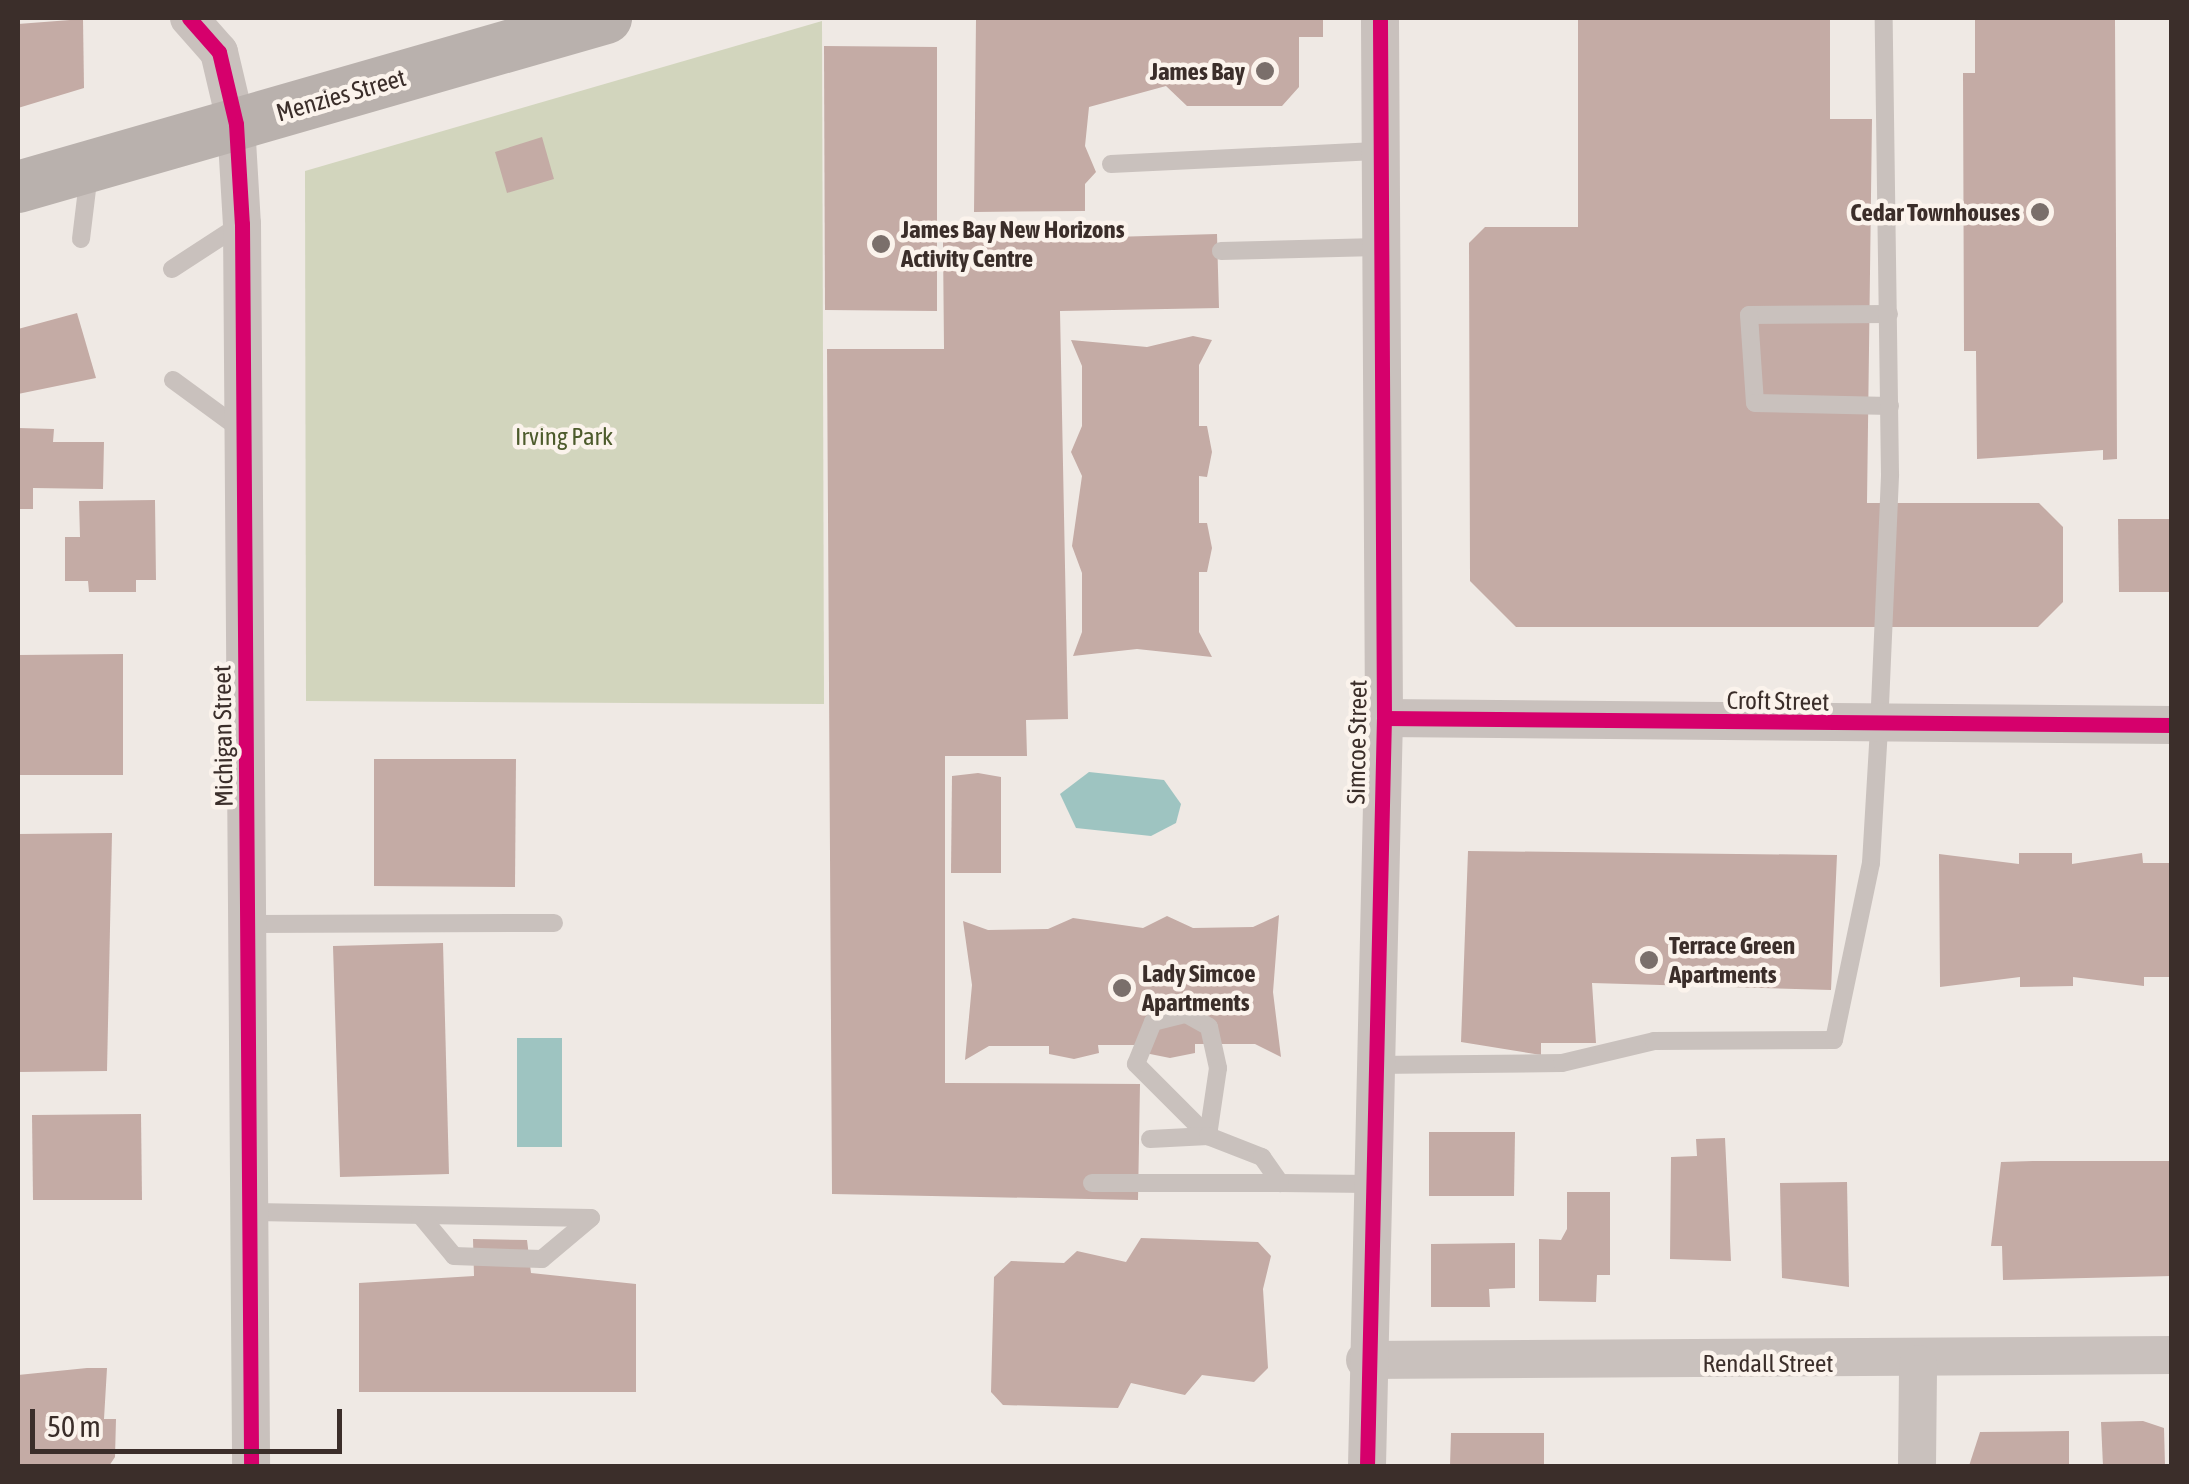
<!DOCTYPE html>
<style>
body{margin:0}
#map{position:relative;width:2189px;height:1484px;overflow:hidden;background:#efe9e4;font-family:"Asap Condensed",sans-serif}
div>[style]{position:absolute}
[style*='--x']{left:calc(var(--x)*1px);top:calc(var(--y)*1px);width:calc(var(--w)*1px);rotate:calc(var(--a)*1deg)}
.green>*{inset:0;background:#d2d5bd}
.water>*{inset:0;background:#9ec4c1}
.building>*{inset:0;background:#c4aba5}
.lane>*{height:18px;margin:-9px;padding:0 9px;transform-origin:9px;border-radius:9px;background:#c9c1bd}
.street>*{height:38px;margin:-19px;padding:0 19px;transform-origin:19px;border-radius:19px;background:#c9c1bd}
.secondary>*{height:52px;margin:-26px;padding:0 26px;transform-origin:26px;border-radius:26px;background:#b9b1ad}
.cycleway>*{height:15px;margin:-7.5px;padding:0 7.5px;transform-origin:7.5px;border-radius:7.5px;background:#d6006c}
.dots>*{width:28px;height:28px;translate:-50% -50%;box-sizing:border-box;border:5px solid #fbf3ec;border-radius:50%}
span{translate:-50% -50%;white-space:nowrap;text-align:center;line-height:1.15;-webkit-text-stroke:9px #fbf3ec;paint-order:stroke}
.poi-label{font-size:25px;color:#3b2e2a;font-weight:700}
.right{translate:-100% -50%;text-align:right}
.left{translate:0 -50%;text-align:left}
.street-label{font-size:25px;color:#3b2e2a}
.park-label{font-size:25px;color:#4d5b2c}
.frame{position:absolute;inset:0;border:20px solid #3b2e2a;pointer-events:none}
.scale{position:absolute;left:30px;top:1409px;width:312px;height:45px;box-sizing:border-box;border:5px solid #3b2e2a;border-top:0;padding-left:12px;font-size:30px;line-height:35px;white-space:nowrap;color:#3b2e2a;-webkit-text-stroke:8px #fbf3ec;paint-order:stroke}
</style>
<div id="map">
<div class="green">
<i style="clip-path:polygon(822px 21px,824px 704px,306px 701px,305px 171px)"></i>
</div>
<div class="water">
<i style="clip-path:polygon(1089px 772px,1164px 780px,1181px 804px,1176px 823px,1151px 836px,1076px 828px,1060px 794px)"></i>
<i style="clip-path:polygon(517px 1038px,562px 1038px,562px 1147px,517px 1147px)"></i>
</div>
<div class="building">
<i style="clip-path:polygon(976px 18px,1323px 18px,1323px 37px,1299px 37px,1299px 87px,1282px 106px,1187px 106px,1166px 86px,1089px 107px,1085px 146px,1096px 172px,1085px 184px,1085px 211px,974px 212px)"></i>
<i style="clip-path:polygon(1578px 18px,1830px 18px,1830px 119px,1872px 119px,1867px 503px,2039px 503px,2063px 527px,2063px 602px,2038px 627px,1516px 627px,1470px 581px,1469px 243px,1485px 227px,1578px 227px)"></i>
<i style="clip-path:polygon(1975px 18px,2115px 18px,2117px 459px,2103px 460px,2103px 450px,1977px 459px,1976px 351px,1964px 351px,1963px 73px,1975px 73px)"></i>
<i style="clip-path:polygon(83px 19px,84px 88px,18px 108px,18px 24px)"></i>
<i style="clip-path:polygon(824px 46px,937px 47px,937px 311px,825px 310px)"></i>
<i style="clip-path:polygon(542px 137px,554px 179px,507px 193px,495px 152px)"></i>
<i style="clip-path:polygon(1217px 234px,1219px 308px,1060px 311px,1068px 719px,1026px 720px,1027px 756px,945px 756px,945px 1083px,1140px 1084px,1138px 1200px,832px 1194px,827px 349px,944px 349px,943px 242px)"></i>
<i style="clip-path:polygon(77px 313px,96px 378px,18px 394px,18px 329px)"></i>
<i style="clip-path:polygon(1193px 336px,1212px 340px,1199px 365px,1199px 426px,1207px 426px,1212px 452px,1207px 477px,1199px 476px,1199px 523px,1207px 523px,1212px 548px,1207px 572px,1199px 572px,1199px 632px,1212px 657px,1137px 649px,1073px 656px,1082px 632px,1082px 573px,1072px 546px,1082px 476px,1071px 452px,1082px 426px,1082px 366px,1071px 340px,1147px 347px)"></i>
<i style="clip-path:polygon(18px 428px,54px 429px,53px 442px,104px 442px,103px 489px,33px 488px,33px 509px,18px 509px)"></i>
<i style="clip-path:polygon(155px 500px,156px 580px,136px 580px,136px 592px,89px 592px,88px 581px,65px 581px,65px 537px,80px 537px,79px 501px)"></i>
<i style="clip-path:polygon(2118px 519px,2172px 519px,2172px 592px,2119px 592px)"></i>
<i style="clip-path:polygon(123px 654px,123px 775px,18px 775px,18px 655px)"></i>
<i style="clip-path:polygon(374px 759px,516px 759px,515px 887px,374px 886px)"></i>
<i style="clip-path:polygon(978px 773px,1001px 777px,1001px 873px,951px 873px,952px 776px)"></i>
<i style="clip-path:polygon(112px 833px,107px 1071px,18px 1072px,18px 834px)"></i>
<i style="clip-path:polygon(1468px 851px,1837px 855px,1831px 990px,1592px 983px,1596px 1043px,1541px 1043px,1541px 1055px,1461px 1042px)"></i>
<i style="clip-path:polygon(2019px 853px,2072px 853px,2072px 864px,2142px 853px,2143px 863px,2172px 863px,2172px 977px,2144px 977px,2144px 986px,2073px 977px,2073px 986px,2020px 987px,2020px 977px,1940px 987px,1939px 854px,2019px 864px)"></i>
<i style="clip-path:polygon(1279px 915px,1273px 992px,1281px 1057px,1255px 1044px,1195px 1044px,1195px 1053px,1170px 1058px,1145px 1053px,1145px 1045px,1098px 1045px,1099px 1053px,1074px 1059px,1049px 1054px,1049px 1046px,989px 1046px,965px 1060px,972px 985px,963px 921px,988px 930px,1048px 929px,1073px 918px,1143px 928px,1167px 916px,1193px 928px,1253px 927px)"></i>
<i style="clip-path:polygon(443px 943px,449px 1174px,340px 1177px,333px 946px)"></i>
<i style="clip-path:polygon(141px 1114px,142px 1200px,33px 1200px,32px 1115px)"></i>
<i style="clip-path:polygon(1429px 1132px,1515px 1132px,1514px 1196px,1429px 1196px)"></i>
<i style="clip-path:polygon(1725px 1138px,1731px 1261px,1670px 1259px,1671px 1157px,1697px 1156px,1696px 1139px)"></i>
<i style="clip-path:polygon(2033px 1161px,2172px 1161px,2172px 1276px,2003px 1280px,2002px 1246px,1991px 1246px,2001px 1162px)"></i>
<i style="clip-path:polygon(1847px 1182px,1849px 1287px,1782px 1278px,1780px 1183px)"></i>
<i style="clip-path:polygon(1567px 1192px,1610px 1192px,1610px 1275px,1597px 1275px,1596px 1302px,1539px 1301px,1539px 1239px,1561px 1240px,1567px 1229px)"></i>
<i style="clip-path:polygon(1141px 1238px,1258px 1242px,1271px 1256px,1263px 1289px,1268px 1368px,1254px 1382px,1202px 1375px,1185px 1395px,1131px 1383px,1118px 1408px,1003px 1405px,991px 1392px,994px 1277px,1011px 1261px,1064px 1263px,1077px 1251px,1126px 1262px)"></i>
<i style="clip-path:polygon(473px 1239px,527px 1240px,531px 1273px,636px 1284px,636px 1392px,359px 1392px,359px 1283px,474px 1276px)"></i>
<i style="clip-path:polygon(1515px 1243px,1515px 1288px,1489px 1289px,1490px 1307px,1431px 1307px,1431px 1244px)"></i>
<i style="clip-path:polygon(87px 1368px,107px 1368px,104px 1419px,116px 1419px,115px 1457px,109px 1466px,18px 1466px,18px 1375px)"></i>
<i style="clip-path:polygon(2143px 1421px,2164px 1428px,2165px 1466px,2103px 1466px,2101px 1422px)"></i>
<i style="clip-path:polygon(2069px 1431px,2069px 1466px,1969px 1466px,1980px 1432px)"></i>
<i style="clip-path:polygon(1451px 1433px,1544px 1433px,1544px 1466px,1450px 1466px)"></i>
</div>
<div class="lane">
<i style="--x:1111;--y:164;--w:265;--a:-2.8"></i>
<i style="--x:81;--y:239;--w:66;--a:-83.1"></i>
<i style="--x:1221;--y:251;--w:156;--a:-1.5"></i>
<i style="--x:172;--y:269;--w:82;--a:-33.1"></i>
<i style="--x:1889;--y:314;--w:140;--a:179.6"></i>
<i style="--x:1749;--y:315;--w:88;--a:86.1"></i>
<i style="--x:1755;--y:403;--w:135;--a:1.3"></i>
<i style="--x:173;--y:380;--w:88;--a:36.2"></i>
<i style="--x:250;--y:924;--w:304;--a:-0.2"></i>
<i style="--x:1186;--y:1014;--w:26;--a:29"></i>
<i style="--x:1209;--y:1027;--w:42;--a:77.6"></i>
<i style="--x:1218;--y:1068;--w:69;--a:98.4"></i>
<i style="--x:1208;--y:1136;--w:102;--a:-135"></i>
<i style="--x:1136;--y:1064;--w:45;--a:-68"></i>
<i style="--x:1153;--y:1022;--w:34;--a:-14"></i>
<i style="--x:1374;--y:1065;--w:188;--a:-0.6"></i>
<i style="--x:1562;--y:1063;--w:95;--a:-13.4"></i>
<i style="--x:1654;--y:1041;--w:180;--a:-0.3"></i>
<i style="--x:1834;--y:1040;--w:181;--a:-78.2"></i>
<i style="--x:1871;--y:863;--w:135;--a:-86.6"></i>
<i style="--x:1879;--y:728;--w:254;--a:-87.5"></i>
<i style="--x:1890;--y:474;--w:456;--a:-90.8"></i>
<i style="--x:1150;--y:1139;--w:58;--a:-3"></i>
<i style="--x:1208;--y:1136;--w:58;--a:21.3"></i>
<i style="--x:1262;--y:1157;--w:32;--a:55"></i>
<i style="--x:1280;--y:1183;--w:90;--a:0.6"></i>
<i style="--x:1092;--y:1183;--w:188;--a:0"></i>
<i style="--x:254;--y:1212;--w:337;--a:1"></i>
<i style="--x:420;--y:1215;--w:53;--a:50.3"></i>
<i style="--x:454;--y:1256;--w:88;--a:2"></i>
<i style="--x:542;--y:1259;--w:64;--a:-39.9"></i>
</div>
<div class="street">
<i style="--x:189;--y:18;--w:45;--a:48.6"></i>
<i style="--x:219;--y:52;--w:74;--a:76.7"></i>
<i style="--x:236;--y:124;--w:100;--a:86.6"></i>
<i style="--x:242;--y:224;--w:1242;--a:89.58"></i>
<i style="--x:1384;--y:718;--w:788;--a:0.51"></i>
<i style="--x:1365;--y:1360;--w:807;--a:-0.35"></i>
<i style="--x:1367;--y:1466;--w:748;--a:-88.7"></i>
<i style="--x:1384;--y:718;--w:700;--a:-90.33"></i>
<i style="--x:1917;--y:1466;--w:102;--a:-89.4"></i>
</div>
<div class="secondary">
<i style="--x:18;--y:187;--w:612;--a:-16.04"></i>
</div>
<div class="cycleway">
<i style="--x:189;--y:18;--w:45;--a:48.6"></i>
<i style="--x:219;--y:52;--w:74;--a:76.7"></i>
<i style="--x:236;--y:124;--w:100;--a:86.6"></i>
<i style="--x:242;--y:224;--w:1242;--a:89.58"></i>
<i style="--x:1384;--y:718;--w:788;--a:0.51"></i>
<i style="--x:1367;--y:1466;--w:748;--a:-88.7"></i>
<i style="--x:1384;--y:718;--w:700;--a:-90.33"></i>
</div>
<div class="dots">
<i style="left:1265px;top:71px;background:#7a6f6b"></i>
<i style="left:2040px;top:212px;background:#7a6f6b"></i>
<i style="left:881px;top:244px;background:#7a6f6b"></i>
<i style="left:1649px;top:960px;background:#7a6f6b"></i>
<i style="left:1122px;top:988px;background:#7a6f6b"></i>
</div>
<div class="poi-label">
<span class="right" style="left:1245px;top:71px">James Bay</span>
<span class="right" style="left:2020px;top:212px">Cedar Townhouses</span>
<span class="left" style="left:901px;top:244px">James Bay New Horizons<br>Activity Centre</span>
<span class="left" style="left:1669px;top:960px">Terrace Green<br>Apartments</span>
<span class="left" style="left:1142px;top:988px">Lady Simcoe<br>Apartments</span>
</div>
<div class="street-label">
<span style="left:341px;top:95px;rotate:-16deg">Menzies Street</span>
<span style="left:1778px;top:701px;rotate:1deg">Croft Street</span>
<span style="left:223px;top:736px;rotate:-91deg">Michigan Street</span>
<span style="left:1357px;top:742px;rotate:-89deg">Simcoe Street</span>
<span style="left:1768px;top:1363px">Rendall Street</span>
</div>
<div class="park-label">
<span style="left:564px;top:436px">Irving Park</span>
</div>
<div class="frame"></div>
<div class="scale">50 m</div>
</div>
